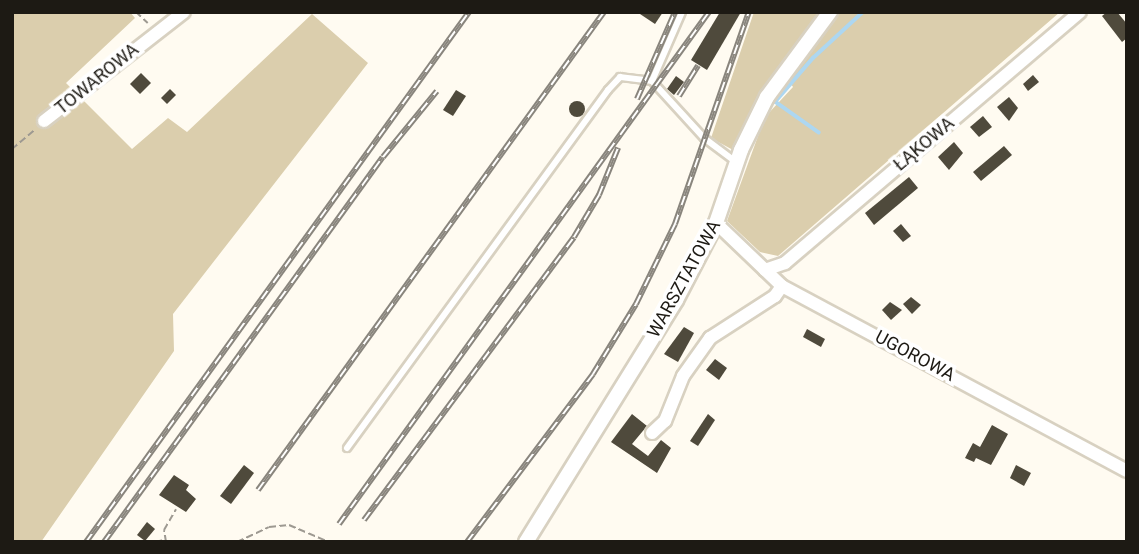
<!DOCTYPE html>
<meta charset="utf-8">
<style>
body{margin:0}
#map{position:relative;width:1139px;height:554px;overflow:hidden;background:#fffbf1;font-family:Roboto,sans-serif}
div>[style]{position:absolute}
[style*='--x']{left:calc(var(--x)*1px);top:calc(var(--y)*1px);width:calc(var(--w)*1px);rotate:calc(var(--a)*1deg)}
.green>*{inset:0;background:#dbcead}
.stream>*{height:3.5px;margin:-1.75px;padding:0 1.75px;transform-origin:1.75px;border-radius:1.75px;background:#add7f1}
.building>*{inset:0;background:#4f4a3c}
.round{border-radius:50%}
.path>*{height:2px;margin-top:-1px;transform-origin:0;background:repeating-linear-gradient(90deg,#9d9991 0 7px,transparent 0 10.5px)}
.roads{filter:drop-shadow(2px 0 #d8d1c1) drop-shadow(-2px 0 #d8d1c1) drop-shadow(0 2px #d8d1c1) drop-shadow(0 -2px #d8d1c1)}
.service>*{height:6px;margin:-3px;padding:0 3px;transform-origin:3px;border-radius:3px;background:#fff}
.minor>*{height:12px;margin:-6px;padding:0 6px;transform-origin:6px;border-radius:6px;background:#fff}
.tertiary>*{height:14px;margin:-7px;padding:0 7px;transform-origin:7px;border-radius:7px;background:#fff}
.rail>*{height:6px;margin-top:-3px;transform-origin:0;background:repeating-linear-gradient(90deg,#fff 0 10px,#89857d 0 20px);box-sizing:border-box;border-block:2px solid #89857d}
span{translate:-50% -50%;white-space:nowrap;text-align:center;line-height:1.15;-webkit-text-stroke:7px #fff;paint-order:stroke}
.street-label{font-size:18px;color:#1d1a14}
.frame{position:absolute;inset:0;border:14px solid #1d1a14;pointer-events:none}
</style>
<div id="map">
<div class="green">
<i style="clip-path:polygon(12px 12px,130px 12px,135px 18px,66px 83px,132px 149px,168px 118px,187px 132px,312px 14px,368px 63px,173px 314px,174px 351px,41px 542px,12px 542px)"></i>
<i style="clip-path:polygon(754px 12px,821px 12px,766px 84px,733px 150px,711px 138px)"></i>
<i style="clip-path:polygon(840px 12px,1060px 12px,778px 256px,760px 252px,727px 221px,765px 117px,793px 87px,787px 78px)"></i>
</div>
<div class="stream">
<i style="--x:819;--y:133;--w:54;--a:-144.8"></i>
<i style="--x:775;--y:102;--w:58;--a:-49.2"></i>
<i style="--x:813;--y:58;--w:68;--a:-42.6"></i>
</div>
<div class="building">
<i style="clip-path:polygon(637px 12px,663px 12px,655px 24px)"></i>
<i style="clip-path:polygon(720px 12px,741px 12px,707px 70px,691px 60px)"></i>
<i style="clip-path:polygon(1107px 12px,1117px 12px,1127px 24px,1127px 38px,1122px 42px,1102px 16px)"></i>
<i style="clip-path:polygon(141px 73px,151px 83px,140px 94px,130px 84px)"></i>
<i style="clip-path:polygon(1033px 75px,1039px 82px,1028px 91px,1023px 84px)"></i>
<i style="clip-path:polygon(676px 76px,684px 82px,674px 95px,667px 89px)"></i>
<i style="clip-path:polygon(170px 89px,176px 95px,167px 104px,161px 98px)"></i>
<i style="clip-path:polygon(456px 90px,466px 96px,453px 116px,443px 110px)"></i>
<i style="clip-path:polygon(1009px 97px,1018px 108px,1009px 121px,997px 107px)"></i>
<i class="round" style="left:569px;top:101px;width:16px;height:16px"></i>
<i style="clip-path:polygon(983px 116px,992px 127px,979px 137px,970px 127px)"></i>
<i style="clip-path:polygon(954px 142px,963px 153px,949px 170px,938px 157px)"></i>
<i style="clip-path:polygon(1004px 146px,1012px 155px,981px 181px,973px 172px)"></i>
<i style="clip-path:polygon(909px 177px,918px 188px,874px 225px,865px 213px)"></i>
<i style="clip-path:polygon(901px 224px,911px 236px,903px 242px,893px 231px)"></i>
<i style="clip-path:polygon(911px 297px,921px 305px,912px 314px,903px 304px)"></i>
<i style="clip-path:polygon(890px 302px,902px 310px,891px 320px,882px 310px)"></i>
<i style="clip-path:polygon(684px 327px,694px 333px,678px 362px,664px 354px)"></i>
<i style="clip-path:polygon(807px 329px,825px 339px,821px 347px,803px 337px)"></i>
<i style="clip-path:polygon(715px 359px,727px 368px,719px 380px,706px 370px)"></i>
<i style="clip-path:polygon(632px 414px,647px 426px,632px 444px,648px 456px,661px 440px,671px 448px,657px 473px,611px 442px)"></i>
<i style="clip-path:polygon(708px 414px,715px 420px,698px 446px,690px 441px)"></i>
<i style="clip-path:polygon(992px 425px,1008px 434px,991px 465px,976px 458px,974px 462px,965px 458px,973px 443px,980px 447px)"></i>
<i style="clip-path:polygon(244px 465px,254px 473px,231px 504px,220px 496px)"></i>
<i style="clip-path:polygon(1016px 465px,1031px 473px,1024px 486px,1010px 478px)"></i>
<i style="clip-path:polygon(174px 475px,189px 485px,186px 490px,196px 499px,186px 512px,159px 495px)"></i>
<i style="clip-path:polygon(147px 522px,155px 529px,145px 541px,137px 535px)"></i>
</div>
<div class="path">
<i style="--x:136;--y:12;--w:16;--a:43"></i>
<i style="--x:12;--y:149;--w:31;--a:-40"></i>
<i style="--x:155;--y:542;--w:9;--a:-13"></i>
<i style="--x:166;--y:542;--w:12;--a:-99"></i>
<i style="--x:164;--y:530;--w:24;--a:-60"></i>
<i style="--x:237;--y:542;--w:35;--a:-25"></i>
<i style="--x:269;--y:527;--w:20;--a:-6"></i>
<i style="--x:289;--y:525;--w:43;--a:23"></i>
</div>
<div class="roads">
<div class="service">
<i style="--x:682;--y:12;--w:75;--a:113.5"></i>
<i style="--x:652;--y:81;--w:77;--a:47.6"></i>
<i style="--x:704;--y:138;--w:39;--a:37"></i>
<i style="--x:347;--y:448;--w:443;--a:-53.9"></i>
<i style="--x:608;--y:90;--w:18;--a:-47"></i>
<i style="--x:620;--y:77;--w:32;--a:7"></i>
</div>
<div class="minor">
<i style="--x:44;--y:121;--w:177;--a:-37.9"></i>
<i style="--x:716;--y:223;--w:91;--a:43.7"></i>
<i style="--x:782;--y:286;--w:391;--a:28.2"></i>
<i style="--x:765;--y:270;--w:21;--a:-19"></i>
<i style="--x:785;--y:263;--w:387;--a:-40.4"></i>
<i style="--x:652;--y:433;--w:18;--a:-43"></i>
<i style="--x:665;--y:421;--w:48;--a:-68.2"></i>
<i style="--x:683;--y:376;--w:47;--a:-54.6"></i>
<i style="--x:710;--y:338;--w:77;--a:-32.9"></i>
<i style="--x:775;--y:296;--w:12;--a:-55"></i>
</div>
<div class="tertiary">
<i style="--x:526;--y:542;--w:285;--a:-58.2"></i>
<i style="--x:676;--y:300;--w:87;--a:-62.5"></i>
<i style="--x:716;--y:223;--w:77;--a:-71.1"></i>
<i style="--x:741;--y:150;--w:59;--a:-63.9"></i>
<i style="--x:767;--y:97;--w:106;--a:-53.5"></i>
</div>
</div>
<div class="rail">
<i style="--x:679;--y:96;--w:36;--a:-58"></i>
<i style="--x:637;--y:99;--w:95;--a:-66.4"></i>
<i style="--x:258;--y:490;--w:590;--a:-54.1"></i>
<i style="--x:364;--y:520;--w:352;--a:-53.4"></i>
<i style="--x:574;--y:237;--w:49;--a:-59.2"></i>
<i style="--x:599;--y:195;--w:51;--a:-68"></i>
<i style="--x:339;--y:524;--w:632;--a:-54.15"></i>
<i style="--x:86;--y:542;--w:654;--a:-54.15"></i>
<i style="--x:104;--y:542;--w:475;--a:-54.1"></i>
<i style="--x:383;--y:157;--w:85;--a:-50.7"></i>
<i style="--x:467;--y:542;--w:210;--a:-53.1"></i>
<i style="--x:593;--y:374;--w:82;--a:-58.4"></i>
<i style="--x:636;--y:304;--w:89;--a:-64"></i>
<i style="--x:675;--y:224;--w:225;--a:-70.8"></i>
</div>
<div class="street-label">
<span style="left:97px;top:79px;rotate:-39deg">TOWAROWA</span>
<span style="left:924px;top:144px;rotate:-40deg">ŁĄKOWA</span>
<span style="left:684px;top:279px;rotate:-61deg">WARSZTATOWA</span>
<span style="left:915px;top:356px;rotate:28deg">UGOROWA</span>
</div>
<div class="frame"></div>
</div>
